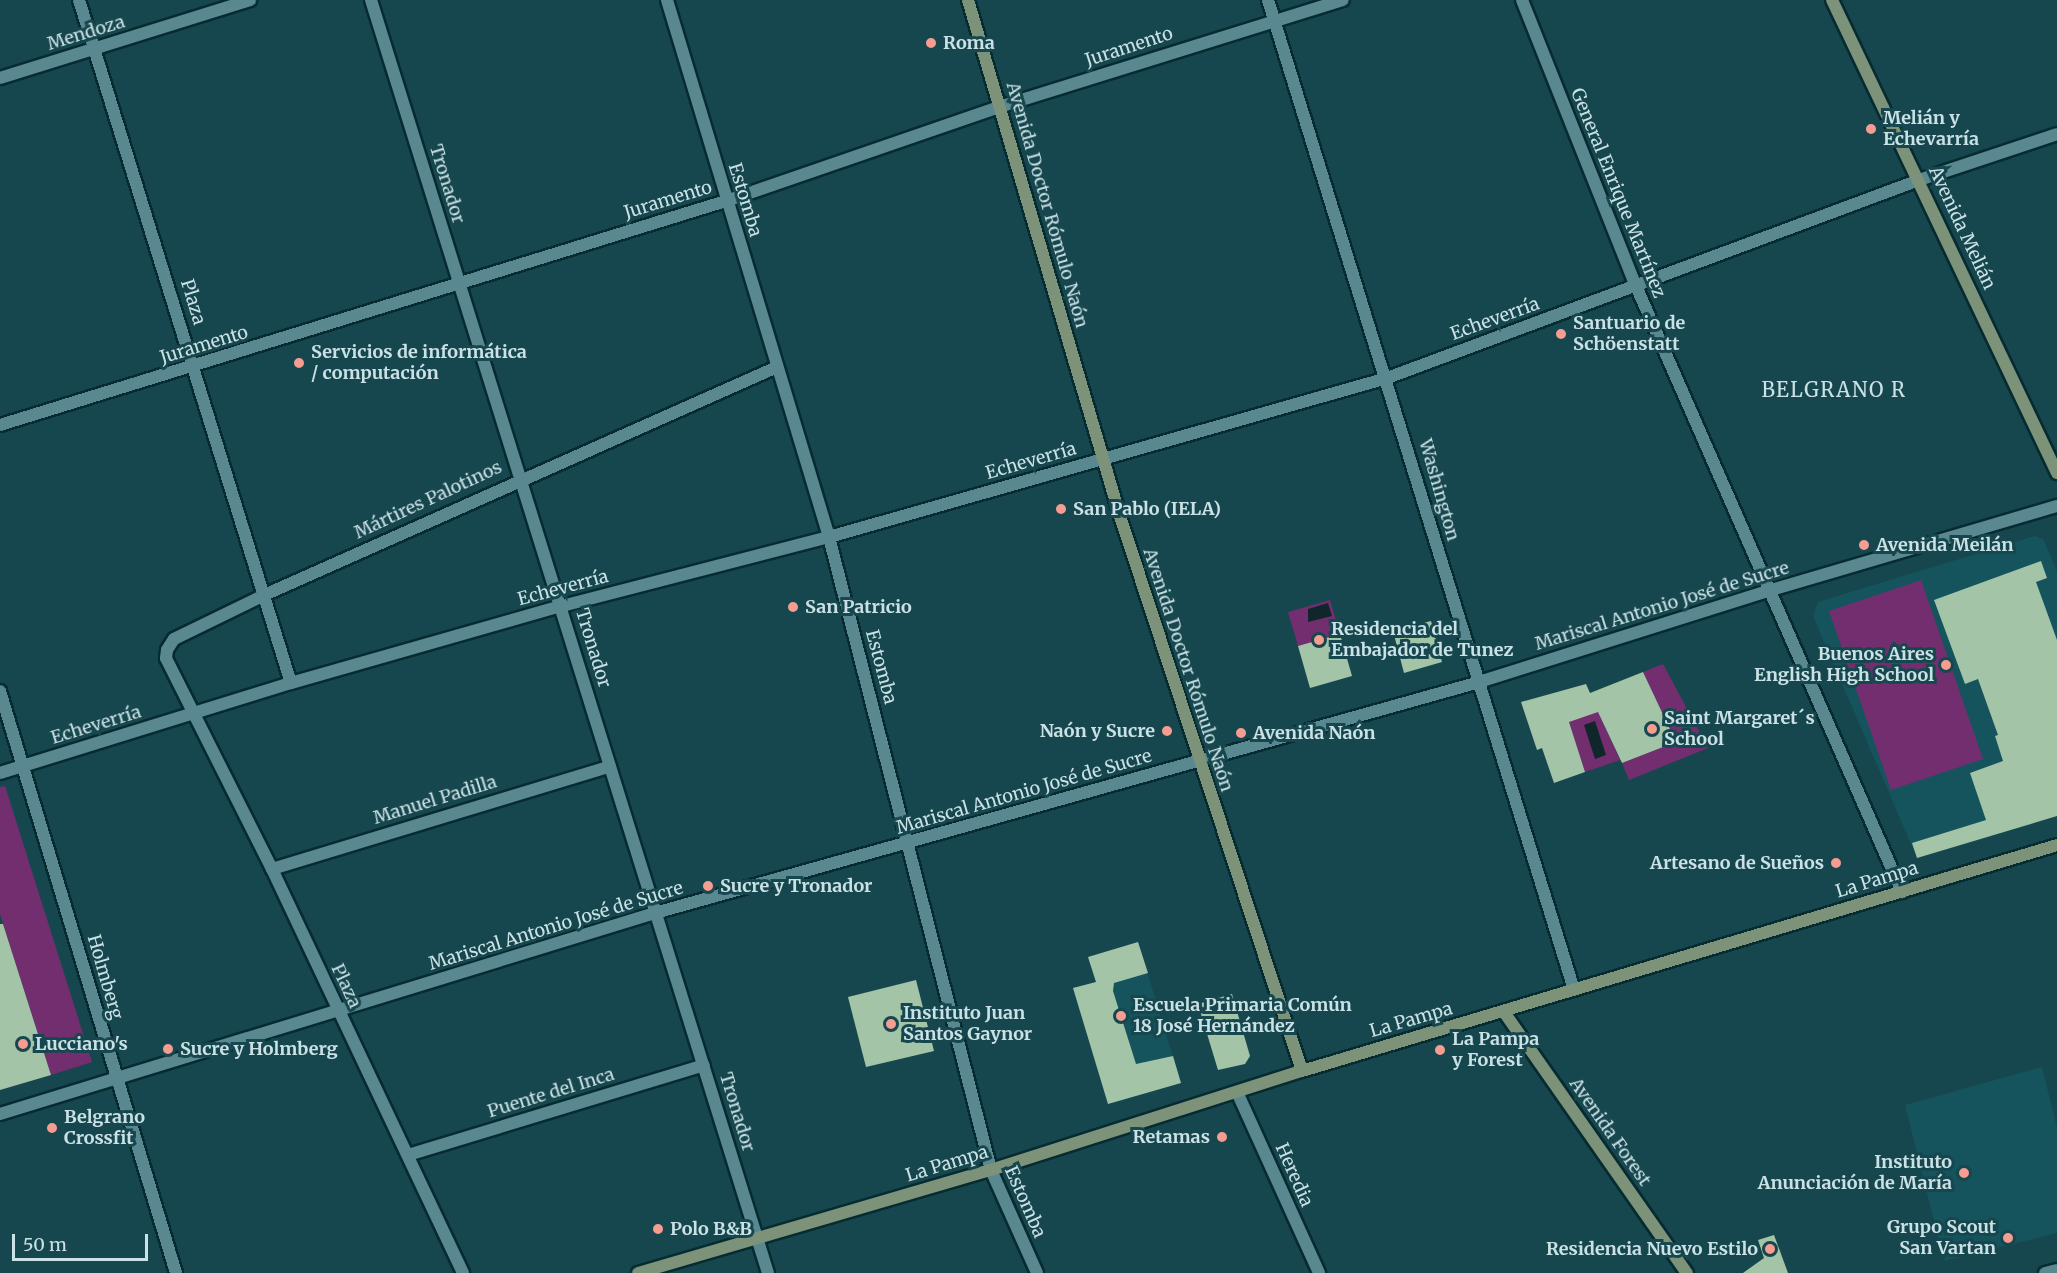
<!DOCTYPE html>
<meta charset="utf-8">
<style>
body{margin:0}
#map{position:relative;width:2057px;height:1273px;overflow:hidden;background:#17474e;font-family:Merriweather,serif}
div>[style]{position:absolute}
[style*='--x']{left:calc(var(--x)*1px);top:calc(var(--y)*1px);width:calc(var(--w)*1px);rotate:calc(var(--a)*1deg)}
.built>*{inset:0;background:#15545d}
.green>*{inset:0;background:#732e70}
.water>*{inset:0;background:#11262a}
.building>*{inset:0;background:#a4c4a8}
.roads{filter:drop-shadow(2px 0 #062b31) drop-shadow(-2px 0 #062b31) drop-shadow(0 2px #062b31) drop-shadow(0 -2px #062b31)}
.street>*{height:12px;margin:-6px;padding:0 6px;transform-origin:6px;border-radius:6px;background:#598890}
.secondary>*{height:12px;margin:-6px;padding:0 6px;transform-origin:6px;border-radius:6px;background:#7c9279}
.dots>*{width:16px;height:16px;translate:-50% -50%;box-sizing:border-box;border:3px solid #17474e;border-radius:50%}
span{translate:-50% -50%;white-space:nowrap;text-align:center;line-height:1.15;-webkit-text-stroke:6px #17474e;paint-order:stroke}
.street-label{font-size:18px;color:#cae1e5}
.poi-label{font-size:18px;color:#cae1e5;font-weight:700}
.left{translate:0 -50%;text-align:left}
.right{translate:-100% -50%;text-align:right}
.neighbourhood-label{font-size:20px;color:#cae1e5;letter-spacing:1.5px}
.scale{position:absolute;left:12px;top:1234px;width:136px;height:27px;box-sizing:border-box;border:3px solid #cae1e5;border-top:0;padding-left:8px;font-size:18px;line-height:21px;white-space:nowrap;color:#cae1e5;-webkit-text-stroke:4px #17474e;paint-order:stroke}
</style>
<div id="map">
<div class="built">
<i style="clip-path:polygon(2035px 536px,2043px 539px,2057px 571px,2057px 714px,2011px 730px,2045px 820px,1917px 858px,1813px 616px,1818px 602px)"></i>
<i style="clip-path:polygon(1138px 942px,1181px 1083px,1108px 1104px,1073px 988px,1096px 982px,1088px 957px)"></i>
<i style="clip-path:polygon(2042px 1067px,2057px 1128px,2057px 1233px,1944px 1261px,1905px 1105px)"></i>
</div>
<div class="green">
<i style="clip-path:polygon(1921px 580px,1983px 759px,1891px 790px,1829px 611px)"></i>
<i style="clip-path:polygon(1330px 600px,1340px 634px,1298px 646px,1288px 612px)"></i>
<i style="clip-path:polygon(1663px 664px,1708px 748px,1629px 780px,1622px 763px,1676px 742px,1643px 672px)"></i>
<i style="clip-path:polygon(1597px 709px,1620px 760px,1585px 772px,1569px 722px)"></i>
<i style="clip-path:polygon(5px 786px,92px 1062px,51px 1075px,0 914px,0 787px)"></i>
</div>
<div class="water">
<i style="clip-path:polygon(1328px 603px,1332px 616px,1308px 622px,1308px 609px)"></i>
<i style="clip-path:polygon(1595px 721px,1606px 755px,1595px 759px,1584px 725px)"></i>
</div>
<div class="building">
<i style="clip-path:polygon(2041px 561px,2047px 578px,2036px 582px,2057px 640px,2057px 816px,1917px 858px,1912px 843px,1986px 820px,1970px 773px,2003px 761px,1995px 736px,1998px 735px,1978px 679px,1965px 684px,1934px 600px)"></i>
<i style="clip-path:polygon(1431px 621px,1442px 662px,1404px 673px,1393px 631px)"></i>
<i style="clip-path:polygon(1340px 634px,1352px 676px,1310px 688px,1298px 646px)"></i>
<i style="clip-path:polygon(1643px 672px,1676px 742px,1622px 763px,1598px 712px,1569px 722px,1585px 772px,1554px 783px,1542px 748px,1537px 750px,1521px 702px,1586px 684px,1590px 693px)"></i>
<i style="clip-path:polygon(0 924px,3px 924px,51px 1075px,0 1090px)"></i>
<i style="clip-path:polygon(1138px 942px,1148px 973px,1114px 983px,1113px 991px,1136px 1064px,1173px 1056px,1181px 1083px,1108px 1104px,1073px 988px,1096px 982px,1088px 957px)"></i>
<i style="clip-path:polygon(916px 980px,934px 1051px,866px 1067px,848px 997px)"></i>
<i style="clip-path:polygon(1232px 994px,1250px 1056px,1245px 1064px,1218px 1070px,1198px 1004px)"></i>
<i style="clip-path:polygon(1774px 1235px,1788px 1273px,1743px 1273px,1764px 1258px,1758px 1240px)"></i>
</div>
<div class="roads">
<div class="street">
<i style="--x:79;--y:0;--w:715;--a:72.76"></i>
<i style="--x:371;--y:0;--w:1333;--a:72.68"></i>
<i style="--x:667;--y:0;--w:561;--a:73.21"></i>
<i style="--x:829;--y:537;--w:653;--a:75.64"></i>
<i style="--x:991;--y:1170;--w:113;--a:65.9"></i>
<i style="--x:1268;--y:0;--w:1036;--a:72.82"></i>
<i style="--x:1522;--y:0;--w:308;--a:68.3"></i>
<i style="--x:1636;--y:286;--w:662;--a:66.3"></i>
<i style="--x:0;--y:78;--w:262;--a:-17.3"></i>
<i style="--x:0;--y:425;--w:760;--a:-17.15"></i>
<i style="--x:726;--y:201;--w:289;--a:-19"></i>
<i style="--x:999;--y:107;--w:360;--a:-17.3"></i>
<i style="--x:0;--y:691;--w:608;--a:73.17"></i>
<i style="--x:0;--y:773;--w:305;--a:-17.2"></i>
<i style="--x:291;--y:683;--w:282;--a:-15.9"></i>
<i style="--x:562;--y:606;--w:276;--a:-14.5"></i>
<i style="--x:829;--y:537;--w:580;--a:-15.9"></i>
<i style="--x:1387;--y:378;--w:568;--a:-20.41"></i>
<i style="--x:1919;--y:180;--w:145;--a:-18.4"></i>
<i style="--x:272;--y:869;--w:353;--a:-16.9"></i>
<i style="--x:1237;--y:1092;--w:199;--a:65.6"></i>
<i style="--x:0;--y:1114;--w:685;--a:-17.06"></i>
<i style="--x:655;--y:913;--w:853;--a:-15.65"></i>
<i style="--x:1476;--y:683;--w:309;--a:-17.5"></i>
<i style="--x:1771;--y:590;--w:298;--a:-16.4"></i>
<i style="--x:408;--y:1155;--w:309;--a:-16.9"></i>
<i style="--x:463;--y:1273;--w:447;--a:-115.3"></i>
<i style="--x:272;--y:869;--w:236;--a:-116.7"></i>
<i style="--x:166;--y:658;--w:8;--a:-83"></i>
<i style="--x:167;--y:650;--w:13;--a:-58"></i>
<i style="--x:174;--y:639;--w:98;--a:-26"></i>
<i style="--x:262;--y:596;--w:564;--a:-23.97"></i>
<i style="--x:2045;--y:1273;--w:12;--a:-14"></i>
</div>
<div class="secondary">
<i style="--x:968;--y:0;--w:538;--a:73.59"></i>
<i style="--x:1120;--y:516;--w:584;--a:71.84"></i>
<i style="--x:1832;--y:0;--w:524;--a:64.56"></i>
<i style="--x:1504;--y:1012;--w:319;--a:55"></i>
<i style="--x:638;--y:1273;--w:368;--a:-16.3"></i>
<i style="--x:991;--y:1170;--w:326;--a:-17.7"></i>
<i style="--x:1302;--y:1071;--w:788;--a:-16.66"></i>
</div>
</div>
<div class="dots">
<i style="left:931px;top:43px;background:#f59d90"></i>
<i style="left:1871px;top:129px;background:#f59d90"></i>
<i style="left:1561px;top:334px;background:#f59d90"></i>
<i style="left:299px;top:363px;background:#f59d90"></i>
<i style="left:1061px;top:509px;background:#f59d90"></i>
<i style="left:1864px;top:545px;background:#f59d90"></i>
<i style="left:793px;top:607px;background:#f59d90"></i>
<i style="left:1319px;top:640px;background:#f59d90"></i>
<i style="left:1946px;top:665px;background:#f59d90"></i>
<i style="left:1652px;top:729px;background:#f59d90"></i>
<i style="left:1167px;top:731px;background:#f59d90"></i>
<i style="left:1241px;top:733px;background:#f59d90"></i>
<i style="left:1836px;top:863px;background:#f59d90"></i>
<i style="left:708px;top:886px;background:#f59d90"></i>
<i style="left:1121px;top:1016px;background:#f59d90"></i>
<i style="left:891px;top:1024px;background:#f59d90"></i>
<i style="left:23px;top:1044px;background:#f59d90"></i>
<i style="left:168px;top:1049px;background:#f59d90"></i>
<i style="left:1440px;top:1050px;background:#f59d90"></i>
<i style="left:52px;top:1128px;background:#f59d90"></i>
<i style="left:1222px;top:1137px;background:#f59d90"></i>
<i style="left:1964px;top:1173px;background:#f59d90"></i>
<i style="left:658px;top:1229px;background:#f59d90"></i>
<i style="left:2008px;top:1238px;background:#f59d90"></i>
<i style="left:1770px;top:1249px;background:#f59d90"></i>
</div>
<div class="street-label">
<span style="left:86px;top:33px;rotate:-17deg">Mendoza</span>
<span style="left:1129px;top:47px;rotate:-18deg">Juramento</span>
<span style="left:447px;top:184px;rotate:73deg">Tronador</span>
<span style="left:1618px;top:193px;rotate:68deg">General Enrique Martínez</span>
<span style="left:668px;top:200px;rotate:-17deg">Juramento</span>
<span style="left:745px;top:200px;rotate:73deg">Estomba</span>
<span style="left:1047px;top:205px;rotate:74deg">Avenida Doctor Rómulo Naón</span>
<span style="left:1962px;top:228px;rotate:65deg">Avenida Melián</span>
<span style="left:193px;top:302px;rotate:73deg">Plaza</span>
<span style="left:1495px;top:319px;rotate:-20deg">Echeverría</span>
<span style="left:204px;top:345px;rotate:-17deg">Juramento</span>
<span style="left:1031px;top:461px;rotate:-16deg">Echeverría</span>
<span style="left:1439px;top:490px;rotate:74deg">Washington</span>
<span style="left:428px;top:500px;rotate:-25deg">Mártires Palotinos</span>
<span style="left:563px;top:588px;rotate:-15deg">Echeverría</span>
<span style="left:1662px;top:606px;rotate:-17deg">Mariscal Antonio José de Sucre</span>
<span style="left:593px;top:648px;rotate:73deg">Tronador</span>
<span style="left:881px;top:667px;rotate:75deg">Estomba</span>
<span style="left:1188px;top:670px;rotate:72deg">Avenida Doctor Rómulo Naón</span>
<span style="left:96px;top:725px;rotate:-17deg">Echeverría</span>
<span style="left:1024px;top:792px;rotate:-16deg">Mariscal Antonio José de Sucre</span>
<span style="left:435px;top:800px;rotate:-17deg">Manuel Padilla</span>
<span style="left:1877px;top:880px;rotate:-17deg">La Pampa</span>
<span style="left:556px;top:926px;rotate:-17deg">Mariscal Antonio José de Sucre</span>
<span style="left:105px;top:977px;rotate:74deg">Holmberg</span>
<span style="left:346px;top:986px;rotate:65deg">Plaza</span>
<span style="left:1411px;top:1020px;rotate:-16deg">La Pampa</span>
<span style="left:551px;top:1093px;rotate:-17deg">Puente del Inca</span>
<span style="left:737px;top:1112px;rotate:73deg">Tronador</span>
<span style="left:1610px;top:1132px;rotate:55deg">Avenida Forest</span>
<span style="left:947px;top:1164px;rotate:-17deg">La Pampa</span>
<span style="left:1294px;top:1175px;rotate:66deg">Heredia</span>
<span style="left:1025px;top:1202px;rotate:66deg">Estomba</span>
</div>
<div class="poi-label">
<span class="left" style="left:943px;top:43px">Roma</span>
<span class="left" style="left:1883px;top:129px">Melián y<br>Echevarría</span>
<span class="left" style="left:1573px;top:334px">Santuario de<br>Schöenstatt</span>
<span class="left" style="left:311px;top:363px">Servicios de informática<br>/ computación</span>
<span class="left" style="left:1073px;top:509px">San Pablo (IELA)</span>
<span class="left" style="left:1876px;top:545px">Avenida Meilán</span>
<span class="left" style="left:805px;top:607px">San Patricio</span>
<span class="left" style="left:1331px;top:640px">Residencia del<br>Embajador de Tunez</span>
<span class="right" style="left:1934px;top:665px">Buenos Aires<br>English High School</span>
<span class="left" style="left:1664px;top:729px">Saint Margaret´s<br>School</span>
<span class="right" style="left:1155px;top:731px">Naón y Sucre</span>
<span class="left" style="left:1253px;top:733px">Avenida Naón</span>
<span class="right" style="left:1824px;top:863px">Artesano de Sueños</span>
<span class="left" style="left:720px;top:886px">Sucre y Tronador</span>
<span class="left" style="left:1133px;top:1016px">Escuela Primaria Común<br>18 José Hernández</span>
<span class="left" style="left:903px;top:1024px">Instituto Juan<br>Santos Gaynor</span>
<span class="left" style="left:1452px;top:1050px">La Pampa<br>y Forest</span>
<span class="left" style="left:35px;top:1044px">Lucciano's</span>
<span class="left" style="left:180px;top:1049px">Sucre y Holmberg</span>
<span class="left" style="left:64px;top:1128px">Belgrano<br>Crossfit</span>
<span class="right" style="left:1210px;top:1137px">Retamas</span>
<span class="right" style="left:1952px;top:1173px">Instituto<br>Anunciación de María</span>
<span class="right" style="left:1996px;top:1238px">Grupo Scout<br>San Vartan</span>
<span class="left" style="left:670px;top:1229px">Polo B&amp;B</span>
<span class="right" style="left:1758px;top:1249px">Residencia Nuevo Estilo</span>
</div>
<div class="neighbourhood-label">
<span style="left:1834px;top:389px">BELGRANO R</span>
</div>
<div class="scale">50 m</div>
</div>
